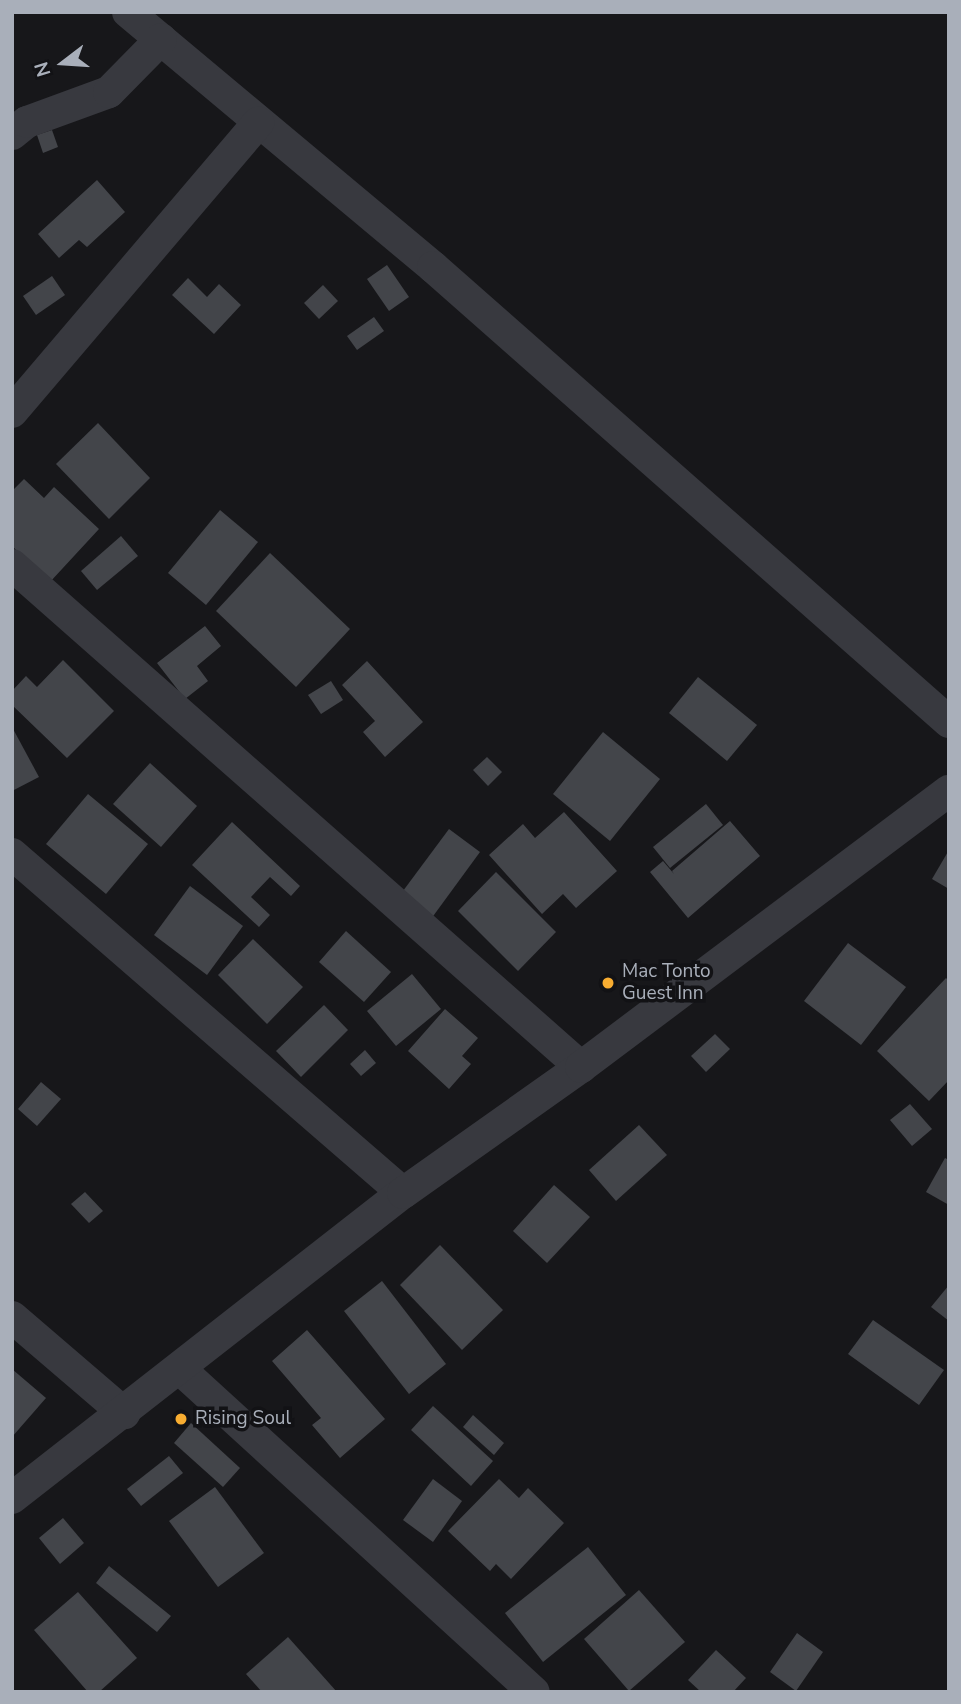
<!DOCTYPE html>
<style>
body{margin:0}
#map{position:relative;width:961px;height:1704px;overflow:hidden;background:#17171a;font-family:"Nunito Sans",sans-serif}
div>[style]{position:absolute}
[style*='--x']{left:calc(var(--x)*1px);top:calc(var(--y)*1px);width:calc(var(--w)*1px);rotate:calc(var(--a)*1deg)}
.building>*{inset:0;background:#43454a}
.minor>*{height:32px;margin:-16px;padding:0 16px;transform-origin:16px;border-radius:16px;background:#38393f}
.dots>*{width:19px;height:19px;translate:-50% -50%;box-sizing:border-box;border:4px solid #121215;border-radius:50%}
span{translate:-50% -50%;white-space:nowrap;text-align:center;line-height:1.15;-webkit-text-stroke:7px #121215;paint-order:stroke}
.poi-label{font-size:19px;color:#a9afba}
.left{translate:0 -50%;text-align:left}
.frame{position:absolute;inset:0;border:14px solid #a9afba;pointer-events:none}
.north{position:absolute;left:28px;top:28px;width:70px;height:70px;-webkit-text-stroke:5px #121215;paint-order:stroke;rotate:253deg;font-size:19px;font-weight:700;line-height:28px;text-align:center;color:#a9afba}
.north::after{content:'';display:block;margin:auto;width:24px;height:32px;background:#a9afba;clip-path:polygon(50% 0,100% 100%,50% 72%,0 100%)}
</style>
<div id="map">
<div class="building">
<i style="clip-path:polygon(52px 130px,58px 147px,43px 153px,37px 135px)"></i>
<i style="clip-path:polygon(97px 180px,125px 212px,87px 247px,79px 240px,59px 258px,38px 234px)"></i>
<i style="clip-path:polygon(387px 265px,409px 297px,389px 311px,367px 279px)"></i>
<i style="clip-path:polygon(52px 276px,65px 295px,36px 315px,23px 296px)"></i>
<i style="clip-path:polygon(188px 278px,207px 297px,219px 284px,241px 305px,214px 334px,172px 295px)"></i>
<i style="clip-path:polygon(323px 285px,338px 301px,319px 319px,304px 303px)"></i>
<i style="clip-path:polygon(374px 317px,384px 331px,357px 350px,347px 336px)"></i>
<i style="clip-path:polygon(98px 423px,150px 478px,109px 519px,56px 464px)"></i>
<i style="clip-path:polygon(24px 479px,44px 498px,54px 487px,99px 529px,50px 582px,12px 546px,12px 491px)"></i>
<i style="clip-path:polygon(220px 510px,258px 542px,206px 605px,168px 573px)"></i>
<i style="clip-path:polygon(121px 536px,138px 556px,97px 590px,81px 571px)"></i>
<i style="clip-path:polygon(270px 553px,350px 629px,296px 687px,216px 611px)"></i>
<i style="clip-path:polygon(205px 626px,221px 646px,197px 666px,208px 681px,185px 699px,157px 663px)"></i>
<i style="clip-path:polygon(63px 660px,114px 711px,67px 758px,12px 705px,12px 691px,26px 676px,37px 687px)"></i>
<i style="clip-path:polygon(367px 661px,423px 722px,385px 757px,363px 732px,375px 721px,342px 685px)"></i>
<i style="clip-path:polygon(698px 677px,757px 725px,727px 761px,669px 713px)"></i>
<i style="clip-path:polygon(331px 681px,343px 700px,321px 714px,308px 695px)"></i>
<i style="clip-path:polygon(12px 727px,39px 777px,12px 791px)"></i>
<i style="clip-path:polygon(603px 732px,660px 779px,610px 841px,553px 794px)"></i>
<i style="clip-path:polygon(487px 757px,502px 772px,488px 786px,473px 770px)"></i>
<i style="clip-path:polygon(150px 763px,197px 806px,161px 847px,113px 804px)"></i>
<i style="clip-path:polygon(88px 794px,148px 844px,106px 894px,46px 844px)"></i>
<i style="clip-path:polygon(706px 804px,723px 825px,670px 868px,653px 847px)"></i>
<i style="clip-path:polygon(564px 812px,617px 871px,576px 908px,563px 894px,542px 914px,489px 855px,523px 824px,535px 838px)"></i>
<i style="clip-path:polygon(730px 821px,760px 856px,688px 918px,650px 872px,663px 861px,674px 874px,672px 871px)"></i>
<i style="clip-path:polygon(232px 822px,300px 886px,291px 896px,270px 877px,251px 897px,270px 915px,259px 927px,192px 865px)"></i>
<i style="clip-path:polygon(449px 829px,480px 852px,431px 919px,400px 895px)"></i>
<i style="clip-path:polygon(949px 850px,949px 889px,932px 879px)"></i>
<i style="clip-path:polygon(496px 872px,556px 932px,518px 971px,458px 911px)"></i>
<i style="clip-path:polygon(190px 886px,243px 926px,207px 975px,154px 935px)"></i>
<i style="clip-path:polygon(346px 931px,391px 972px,364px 1002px,319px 962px)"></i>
<i style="clip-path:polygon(253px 939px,303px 987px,267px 1024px,218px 975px)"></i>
<i style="clip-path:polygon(848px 943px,906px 987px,861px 1045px,804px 1001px)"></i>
<i style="clip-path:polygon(412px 974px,441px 1009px,396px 1046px,367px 1011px)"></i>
<i style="clip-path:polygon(946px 978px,949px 981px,949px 1080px,929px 1101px,877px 1051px)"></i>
<i style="clip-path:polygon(324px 1005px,348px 1030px,301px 1077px,276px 1051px)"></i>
<i style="clip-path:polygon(445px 1009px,478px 1038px,462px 1056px,471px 1064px,449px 1089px,408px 1051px)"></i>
<i style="clip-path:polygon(715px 1034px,730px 1049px,706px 1072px,691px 1056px)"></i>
<i style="clip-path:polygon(365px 1050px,376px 1063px,361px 1076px,350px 1064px)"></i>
<i style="clip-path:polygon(41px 1082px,61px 1099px,37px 1126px,18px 1109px)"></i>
<i style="clip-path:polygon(910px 1104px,932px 1129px,912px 1146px,890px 1120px)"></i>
<i style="clip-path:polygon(639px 1125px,667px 1155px,616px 1201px,589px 1170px)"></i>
<i style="clip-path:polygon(945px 1158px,949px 1160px,949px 1205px,926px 1192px)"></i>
<i style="clip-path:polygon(554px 1185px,590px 1217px,547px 1263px,513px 1231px)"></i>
<i style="clip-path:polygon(85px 1192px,103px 1211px,89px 1223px,71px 1204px)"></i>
<i style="clip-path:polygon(440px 1245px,503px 1310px,462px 1350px,400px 1285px)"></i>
<i style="clip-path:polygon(382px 1281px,446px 1364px,409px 1394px,344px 1311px)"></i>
<i style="clip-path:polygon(949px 1285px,949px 1321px,931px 1307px)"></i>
<i style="clip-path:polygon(873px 1320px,944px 1370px,919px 1405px,848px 1354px)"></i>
<i style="clip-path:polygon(307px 1330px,385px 1419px,340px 1458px,312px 1425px,321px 1418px,272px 1361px)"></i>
<i style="clip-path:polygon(12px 1369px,46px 1398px,12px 1437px)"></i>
<i style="clip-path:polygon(433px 1406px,493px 1461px,471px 1486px,411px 1430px)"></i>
<i style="clip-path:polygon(473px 1415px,504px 1443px,494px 1455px,463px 1427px)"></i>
<i style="clip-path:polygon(191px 1423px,240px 1468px,223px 1487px,174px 1443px)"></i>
<i style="clip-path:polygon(169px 1456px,183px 1473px,141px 1506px,127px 1489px)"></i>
<i style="clip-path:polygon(433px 1479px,462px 1501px,433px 1542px,403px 1520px)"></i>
<i style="clip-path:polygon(499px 1479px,519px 1498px,528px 1488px,564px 1523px,511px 1579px,496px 1564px,490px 1571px,448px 1531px)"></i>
<i style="clip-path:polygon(215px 1487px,264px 1553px,218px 1587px,169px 1521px)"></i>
<i style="clip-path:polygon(63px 1518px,84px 1543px,60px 1564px,39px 1538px)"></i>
<i style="clip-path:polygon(588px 1547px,626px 1595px,543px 1662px,505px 1613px)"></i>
<i style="clip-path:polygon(109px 1566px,171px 1616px,157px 1632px,96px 1583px)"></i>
<i style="clip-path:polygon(639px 1590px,685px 1642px,629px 1691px,584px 1639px)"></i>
<i style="clip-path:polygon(78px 1592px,137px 1658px,99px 1692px,88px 1692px,34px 1630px)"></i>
<i style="clip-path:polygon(797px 1633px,823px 1652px,796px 1691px,770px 1672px)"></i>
<i style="clip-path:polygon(288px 1637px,337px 1692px,262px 1692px,246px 1674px)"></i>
<i style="clip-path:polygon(716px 1650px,746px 1678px,733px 1692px,701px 1692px,688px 1680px)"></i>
</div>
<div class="minor">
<i style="--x:128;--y:12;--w:398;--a:39.9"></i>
<i style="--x:433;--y:267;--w:688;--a:41.41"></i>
<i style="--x:12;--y:134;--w:19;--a:-39"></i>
<i style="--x:27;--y:122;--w:87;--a:-20.1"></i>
<i style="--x:109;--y:92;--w:74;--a:-45.5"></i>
<i style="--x:12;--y:412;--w:380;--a:-49.6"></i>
<i style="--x:12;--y:565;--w:759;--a:41.42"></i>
<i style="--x:12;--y:854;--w:517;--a:40.93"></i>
<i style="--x:12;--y:1317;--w:148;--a:40.6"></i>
<i style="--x:180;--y:1369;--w:479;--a:42.4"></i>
<i style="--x:12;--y:1498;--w:496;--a:-38"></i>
<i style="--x:403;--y:1193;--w:218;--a:-35.3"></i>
<i style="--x:581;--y:1067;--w:460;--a:-36.9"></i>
</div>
<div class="dots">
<i style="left:608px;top:983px;background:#f8ad31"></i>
<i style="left:181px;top:1419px;background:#f8ad31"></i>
</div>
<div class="poi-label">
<span class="left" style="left:622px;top:983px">Mac Tonto<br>Guest Inn</span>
<span class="left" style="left:195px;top:1419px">Rising Soul</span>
</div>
<div class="frame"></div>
<div class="north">N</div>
</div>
